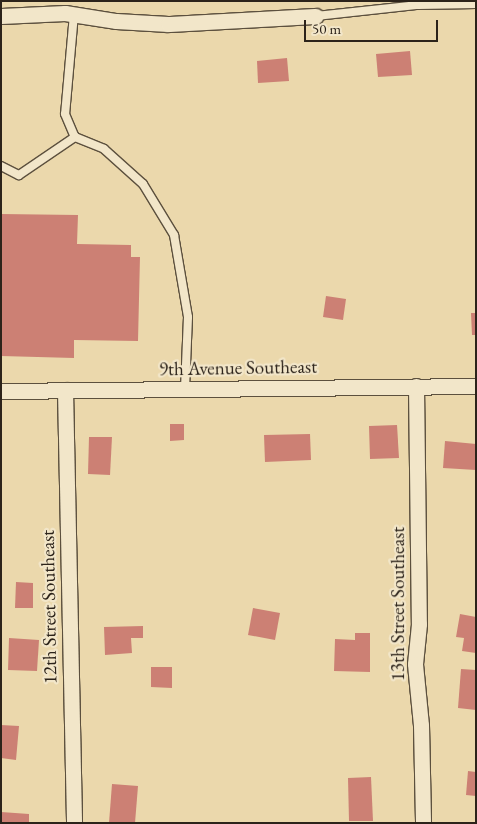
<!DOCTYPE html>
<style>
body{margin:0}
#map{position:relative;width:477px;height:824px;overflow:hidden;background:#ebd8ac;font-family:"EB Garamond",serif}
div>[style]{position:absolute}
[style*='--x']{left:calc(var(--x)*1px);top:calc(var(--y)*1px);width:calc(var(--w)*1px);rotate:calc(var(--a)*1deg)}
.building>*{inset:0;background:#cc8074}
.roads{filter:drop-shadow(1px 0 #5c503e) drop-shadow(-1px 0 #5c503e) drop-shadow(0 1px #5c503e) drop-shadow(0 -1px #5c503e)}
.service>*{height:8px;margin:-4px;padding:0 4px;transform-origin:4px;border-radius:4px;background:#f2e6c9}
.minor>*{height:15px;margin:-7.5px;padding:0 7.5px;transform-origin:7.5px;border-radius:7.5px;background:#f2e6c9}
span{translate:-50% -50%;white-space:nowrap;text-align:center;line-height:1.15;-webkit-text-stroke:4.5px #f2e6c9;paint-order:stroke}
.street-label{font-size:19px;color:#2c231a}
.frame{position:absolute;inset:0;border:2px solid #2c231a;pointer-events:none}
.scale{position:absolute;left:304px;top:20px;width:134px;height:22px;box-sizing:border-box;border:2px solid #2c231a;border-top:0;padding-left:6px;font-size:15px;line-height:18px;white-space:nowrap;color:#2c231a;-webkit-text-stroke:4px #f2e6c9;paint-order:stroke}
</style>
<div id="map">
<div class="building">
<i style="clip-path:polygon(410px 51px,412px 75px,378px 77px,376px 54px)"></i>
<i style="clip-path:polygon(287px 58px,289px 81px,258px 83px,257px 61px)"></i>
<i style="clip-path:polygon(1px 214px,78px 215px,77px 244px,131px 245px,131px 257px,140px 257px,138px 341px,74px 340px,74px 358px,1px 356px)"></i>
<i style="clip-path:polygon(326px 296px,346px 299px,343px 320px,323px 317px)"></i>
<i style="clip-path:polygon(471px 313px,476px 313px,476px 335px,472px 335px)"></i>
<i style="clip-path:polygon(170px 424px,184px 424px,184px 440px,170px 441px)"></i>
<i style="clip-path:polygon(397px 425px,399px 458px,370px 459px,369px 426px)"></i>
<i style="clip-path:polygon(310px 434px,311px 460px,265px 462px,264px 435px)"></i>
<i style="clip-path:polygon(89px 437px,112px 437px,110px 475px,88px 474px)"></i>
<i style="clip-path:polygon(445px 441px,476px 444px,476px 470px,443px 468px)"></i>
<i style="clip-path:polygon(16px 582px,33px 583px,33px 608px,15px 608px)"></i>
<i style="clip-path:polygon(253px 608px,280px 613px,275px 640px,248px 635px)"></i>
<i style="clip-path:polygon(460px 614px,476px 617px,476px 653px,462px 651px,464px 638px,456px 637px)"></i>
<i style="clip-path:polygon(143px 626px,143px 638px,131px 638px,132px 653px,105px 655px,104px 627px)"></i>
<i style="clip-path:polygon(355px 633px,370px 633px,370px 672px,334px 671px,335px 639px,355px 640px)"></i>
<i style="clip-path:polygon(9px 638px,39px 640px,37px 671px,8px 670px)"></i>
<i style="clip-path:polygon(151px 667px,172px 667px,172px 688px,151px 687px)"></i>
<i style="clip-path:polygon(461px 669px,476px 670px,476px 710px,458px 708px)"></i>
<i style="clip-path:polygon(1px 725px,19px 726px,16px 760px,1px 758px)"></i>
<i style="clip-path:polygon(468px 771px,476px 772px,476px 796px,466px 795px)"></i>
<i style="clip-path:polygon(371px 777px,373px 821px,349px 821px,348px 778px)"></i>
<i style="clip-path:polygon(112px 784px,138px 786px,135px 823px,109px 823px)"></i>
<i style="clip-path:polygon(1px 812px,29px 814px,29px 823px,1px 823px)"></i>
</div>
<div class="roads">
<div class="service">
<i style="--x:74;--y:14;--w:100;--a:95.1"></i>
<i style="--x:65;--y:114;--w:25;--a:67"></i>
<i style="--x:75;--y:137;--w:31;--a:22"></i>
<i style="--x:104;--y:149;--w:52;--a:41.9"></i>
<i style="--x:143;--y:184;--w:60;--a:58.7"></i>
<i style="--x:174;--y:235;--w:83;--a:80.3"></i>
<i style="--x:188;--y:317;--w:72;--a:92.4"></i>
<i style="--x:316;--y:16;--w:103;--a:-6.2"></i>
<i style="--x:418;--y:5;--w:58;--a:-1"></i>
<i style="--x:1;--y:166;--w:20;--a:27"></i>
<i style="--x:19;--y:175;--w:68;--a:-34.2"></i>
</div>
<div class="minor">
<i style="--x:1;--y:16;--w:64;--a:-2.7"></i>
<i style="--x:65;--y:13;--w:52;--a:8.9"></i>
<i style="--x:116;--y:21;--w:52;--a:3.3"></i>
<i style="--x:168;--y:24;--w:148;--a:-3.1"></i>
<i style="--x:416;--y:386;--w:238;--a:89.3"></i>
<i style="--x:419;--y:624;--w:40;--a:95.7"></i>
<i style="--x:415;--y:664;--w:61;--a:84.4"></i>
<i style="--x:421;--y:725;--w:98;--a:88.8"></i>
<i style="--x:65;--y:390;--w:433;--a:88.8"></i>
<i style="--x:1;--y:391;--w:475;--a:-0.6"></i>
</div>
</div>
<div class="street-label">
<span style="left:238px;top:368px;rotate:-1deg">9th Avenue Southeast</span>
<span style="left:398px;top:604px;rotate:-90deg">13th Street Southeast</span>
<span style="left:49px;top:607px;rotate:-91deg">12th Street Southeast</span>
</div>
<div class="frame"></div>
<div class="scale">50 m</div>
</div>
